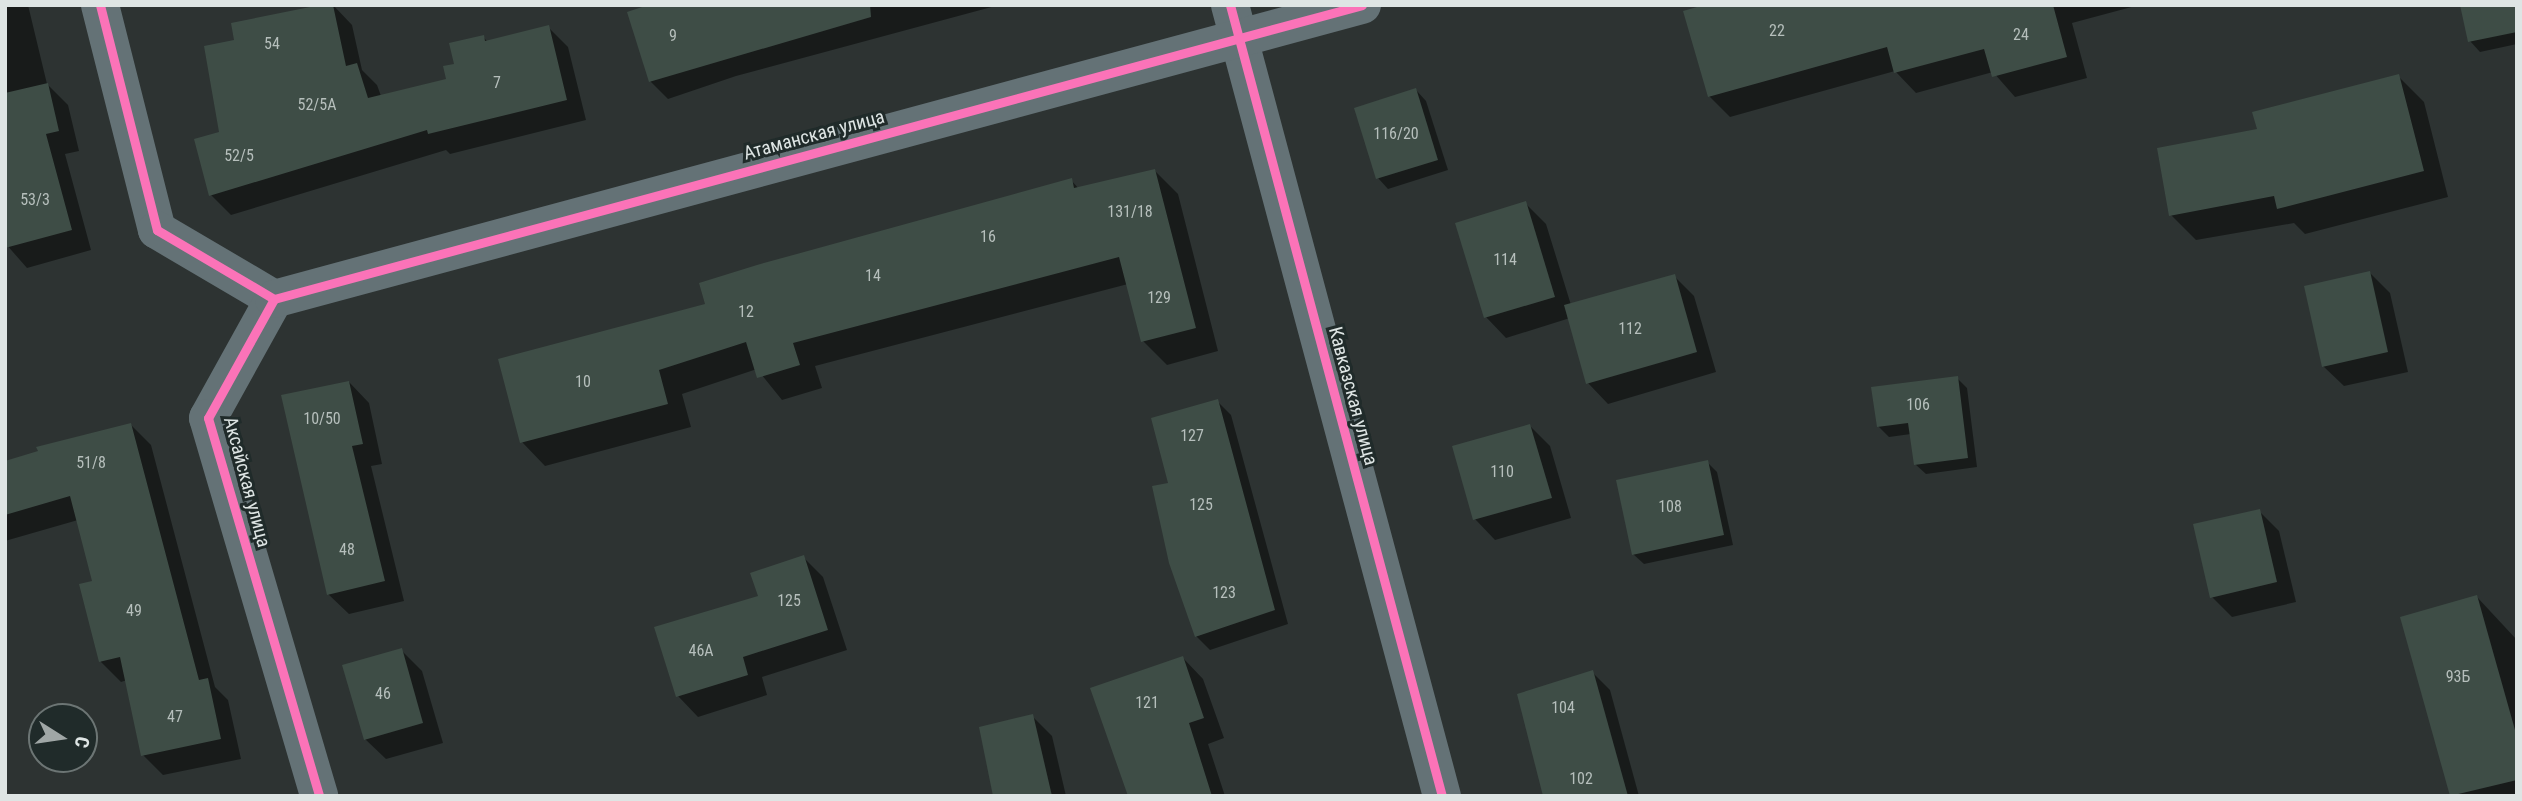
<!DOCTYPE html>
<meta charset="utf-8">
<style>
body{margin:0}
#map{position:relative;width:2522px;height:801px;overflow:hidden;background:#2d3332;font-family:"Roboto Condensed",sans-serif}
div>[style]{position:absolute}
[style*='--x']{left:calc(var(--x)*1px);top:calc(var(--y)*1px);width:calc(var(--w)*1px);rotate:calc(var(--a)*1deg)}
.shadow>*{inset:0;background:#0007}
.building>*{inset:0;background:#3e4d46}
.minor>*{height:38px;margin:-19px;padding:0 19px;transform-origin:19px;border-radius:19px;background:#647276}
.cycleway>*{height:9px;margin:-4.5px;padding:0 4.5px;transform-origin:4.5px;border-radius:4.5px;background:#fb73b8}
span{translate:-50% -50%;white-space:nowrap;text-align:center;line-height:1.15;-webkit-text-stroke:6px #202b2a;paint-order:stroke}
.number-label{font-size:16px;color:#b6bfbc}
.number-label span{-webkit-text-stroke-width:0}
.street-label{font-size:19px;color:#dee5e4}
.frame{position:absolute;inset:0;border:7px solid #dee5e4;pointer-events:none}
.north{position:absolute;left:28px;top:703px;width:70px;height:70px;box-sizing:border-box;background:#202b2a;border:2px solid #6c7574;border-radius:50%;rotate:102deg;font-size:19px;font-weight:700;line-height:28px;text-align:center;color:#dee5e4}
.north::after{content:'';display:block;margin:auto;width:24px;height:32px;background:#a0a7a6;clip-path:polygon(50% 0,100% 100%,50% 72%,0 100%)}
</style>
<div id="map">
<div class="shadow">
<i style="clip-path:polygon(5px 5px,28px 5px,47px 84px,68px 105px,79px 151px,65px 154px,91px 250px,27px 268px,5px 243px)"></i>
<i style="clip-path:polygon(333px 5px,352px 25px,362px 70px,377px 85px,381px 96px,448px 80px,483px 37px,488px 42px,548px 27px,568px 47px,586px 120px,450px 154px,446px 150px,231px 215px,211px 195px,236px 41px)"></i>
<i style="clip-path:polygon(654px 5px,999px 5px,736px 76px,668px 99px,650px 81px)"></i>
<i style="clip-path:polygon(1710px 5px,2139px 5px,2072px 23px,2087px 78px,2015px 97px,1993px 72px,1916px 93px,1895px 71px,1730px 117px,1709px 96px)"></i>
<i style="clip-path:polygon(2517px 5px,2517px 44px,2480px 52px,2470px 41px)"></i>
<i style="clip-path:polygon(2398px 76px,2424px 102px,2448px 197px,2305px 234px,2294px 223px,2196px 240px,2171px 215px,2259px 131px)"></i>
<i style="clip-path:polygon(1416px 90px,1426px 101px,1448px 170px,1388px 189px,1378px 178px)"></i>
<i style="clip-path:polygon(1155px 171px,1178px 194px,1218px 351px,1167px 365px,1143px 341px,1128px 284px,815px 366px,822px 388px,782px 400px,757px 369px,682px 394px,691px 427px,545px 466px,522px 442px,707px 305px,1071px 180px,1079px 189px)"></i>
<i style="clip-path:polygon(1525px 203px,1546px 224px,1571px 305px,1674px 276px,1694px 296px,1716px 372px,1608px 404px,1588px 383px,1570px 318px,1506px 338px,1486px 317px)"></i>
<i style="clip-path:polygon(2370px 273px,2390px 293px,2408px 372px,2344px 386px,2323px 366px)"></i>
<i style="clip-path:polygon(1957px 378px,1967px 388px,1977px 467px,1926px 474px,1915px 464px,1911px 434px,1889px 437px,1878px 426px)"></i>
<i style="clip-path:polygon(349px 382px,369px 403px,382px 464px,371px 466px,404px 601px,349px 614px,328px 594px)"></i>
<i style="clip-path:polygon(1217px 401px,1231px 415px,1288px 624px,1210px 650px,1196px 636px,1170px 484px)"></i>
<i style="clip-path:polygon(131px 425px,151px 445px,215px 687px,228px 700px,241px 759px,163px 775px,143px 755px,127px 680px,121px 682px,101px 662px,94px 582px,78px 520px,5px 541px,5px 463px)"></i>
<i style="clip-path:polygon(1530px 426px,1550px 446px,1571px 518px,1495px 540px,1475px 519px)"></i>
<i style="clip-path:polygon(1707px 462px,1717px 472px,1733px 545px,1644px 564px,1633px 554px)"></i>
<i style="clip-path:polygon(2259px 511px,2279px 531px,2296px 602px,2232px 617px,2212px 597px)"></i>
<i style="clip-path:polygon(803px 557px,823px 577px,847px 650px,762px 677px,767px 695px,698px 717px,678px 696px,657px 629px,760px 597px)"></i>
<i style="clip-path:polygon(2477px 597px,2517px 640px,2517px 796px,2452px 796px,2402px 618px)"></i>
<i style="clip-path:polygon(401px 650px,422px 671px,443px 743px,386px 759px,365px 739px)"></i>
<i style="clip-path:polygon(1183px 658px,1203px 679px,1224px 738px,1208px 744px,1225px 796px,1130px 796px)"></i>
<i style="clip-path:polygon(1592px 672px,1610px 690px,1639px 796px,1546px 796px)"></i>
<i style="clip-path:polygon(1032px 716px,1052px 736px,1066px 796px,1000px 796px)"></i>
</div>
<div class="building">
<i style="clip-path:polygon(320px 5px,333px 5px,346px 66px,357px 63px,368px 98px,446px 79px,443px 66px,454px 64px,449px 43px,484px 35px,485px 41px,549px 25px,567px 100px,428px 134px,427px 130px,209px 196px,194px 139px,219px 132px,204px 46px,234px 40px,231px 23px)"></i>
<i style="clip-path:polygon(648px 5px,870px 5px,871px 17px,649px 82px,627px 12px)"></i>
<i style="clip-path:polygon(1704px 5px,2053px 5px,2067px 57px,1992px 77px,1984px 49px,1894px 73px,1887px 47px,1708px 97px,1683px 11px)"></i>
<i style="clip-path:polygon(2460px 5px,2517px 5px,2517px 32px,2468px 42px)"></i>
<i style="clip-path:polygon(2399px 74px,2424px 171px,2277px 209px,2274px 196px,2169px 216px,2157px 148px,2257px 129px,2252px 112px)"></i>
<i style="clip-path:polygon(48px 83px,59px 131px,46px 134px,72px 230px,5px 248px,5px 93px)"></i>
<i style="clip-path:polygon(1416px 88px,1438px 160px,1376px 179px,1354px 108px)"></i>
<i style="clip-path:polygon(1155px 169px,1196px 328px,1141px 342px,1119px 257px,793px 343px,800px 365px,757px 378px,746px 342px,659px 370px,668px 404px,520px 443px,498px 359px,705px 304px,699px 283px,757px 265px,1072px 178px,1074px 188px)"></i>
<i style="clip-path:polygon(1526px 201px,1555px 297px,1484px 318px,1455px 223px)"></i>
<i style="clip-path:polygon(2370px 271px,2388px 352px,2322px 367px,2304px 286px)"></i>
<i style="clip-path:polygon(1675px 274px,1697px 352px,1586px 384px,1564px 305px)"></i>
<i style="clip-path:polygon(1958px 376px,1968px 458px,1914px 465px,1908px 423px,1877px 427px,1871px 387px)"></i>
<i style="clip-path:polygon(349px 381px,363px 444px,352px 446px,385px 581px,327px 595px,281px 395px)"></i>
<i style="clip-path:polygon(1218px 399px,1275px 610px,1195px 637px,1169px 563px,1152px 486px,1168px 483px,1151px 418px)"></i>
<i style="clip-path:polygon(131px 423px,199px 680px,208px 678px,221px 739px,141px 756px,120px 657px,99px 662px,79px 584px,92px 581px,70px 496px,5px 515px,5px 461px,38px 451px,36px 447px)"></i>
<i style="clip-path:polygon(1530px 424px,1552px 498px,1473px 520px,1452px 446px)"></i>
<i style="clip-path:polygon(1708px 460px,1724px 535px,1632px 555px,1616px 480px)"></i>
<i style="clip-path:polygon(2260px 509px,2277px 582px,2210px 598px,2193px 524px)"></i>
<i style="clip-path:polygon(804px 555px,828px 630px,743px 657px,748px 675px,676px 697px,654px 627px,758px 596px,750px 573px)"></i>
<i style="clip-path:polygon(2477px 595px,2517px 737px,2517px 780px,2450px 796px,2400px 617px)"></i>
<i style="clip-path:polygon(402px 648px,423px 723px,364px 740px,342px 665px)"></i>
<i style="clip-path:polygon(1183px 656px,1204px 718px,1189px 723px,1212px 796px,1128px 796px,1090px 688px)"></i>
<i style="clip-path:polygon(1593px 670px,1628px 796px,1543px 796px,1517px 694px)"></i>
<i style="clip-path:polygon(1033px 714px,1052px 796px,993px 796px,979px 727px)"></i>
</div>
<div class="minor">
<i style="--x:100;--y:5;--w:232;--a:75.8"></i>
<i style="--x:157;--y:230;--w:136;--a:30.5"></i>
<i style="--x:274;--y:299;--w:136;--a:119"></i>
<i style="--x:208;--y:418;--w:394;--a:73.6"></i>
<i style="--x:1230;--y:5;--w:819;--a:75"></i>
<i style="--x:274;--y:299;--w:1127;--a:-15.12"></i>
</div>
<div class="cycleway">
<i style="--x:100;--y:5;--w:232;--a:75.8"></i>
<i style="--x:157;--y:230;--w:136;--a:30.5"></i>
<i style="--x:274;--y:299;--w:136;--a:119"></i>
<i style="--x:208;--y:418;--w:394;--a:73.6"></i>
<i style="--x:1230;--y:5;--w:819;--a:75"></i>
<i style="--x:274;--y:299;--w:1127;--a:-15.12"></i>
</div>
<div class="number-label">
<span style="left:1777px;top:31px">22</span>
<span style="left:2021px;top:35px">24</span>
<span style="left:673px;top:36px">9</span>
<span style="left:272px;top:44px">54</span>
<span style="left:497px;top:83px">7</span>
<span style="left:317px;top:105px">52/5А</span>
<span style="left:1396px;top:134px">116/20</span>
<span style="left:239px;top:156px">52/5</span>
<span style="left:35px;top:200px">53/3</span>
<span style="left:1130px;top:212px">131/18</span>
<span style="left:988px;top:237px">16</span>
<span style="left:1505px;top:260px">114</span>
<span style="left:873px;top:276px">14</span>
<span style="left:1159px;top:298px">129</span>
<span style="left:746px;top:312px">12</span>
<span style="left:1630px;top:329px">112</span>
<span style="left:583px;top:382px">10</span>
<span style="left:1918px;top:405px">106</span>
<span style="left:322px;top:419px">10/50</span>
<span style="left:1192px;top:436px">127</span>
<span style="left:91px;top:463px">51/8</span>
<span style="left:1502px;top:472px">110</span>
<span style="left:1201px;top:505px">125</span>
<span style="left:1670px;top:507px">108</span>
<span style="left:347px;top:550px">48</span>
<span style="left:1224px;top:593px">123</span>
<span style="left:789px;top:601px">125</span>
<span style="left:134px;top:611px">49</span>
<span style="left:701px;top:651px">46А</span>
<span style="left:2458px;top:677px">93Б</span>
<span style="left:383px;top:694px">46</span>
<span style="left:1147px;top:703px">121</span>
<span style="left:1563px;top:708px">104</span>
<span style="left:175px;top:717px">47</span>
<span style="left:1581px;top:779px">102</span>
</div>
<div class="street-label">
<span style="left:814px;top:135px;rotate:-15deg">Атаманская улица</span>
<span style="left:1353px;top:396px;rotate:75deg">Кавказская улица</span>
<span style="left:247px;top:482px;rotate:75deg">Аксайская улица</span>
</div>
<div class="frame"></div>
<div class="north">С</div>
</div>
